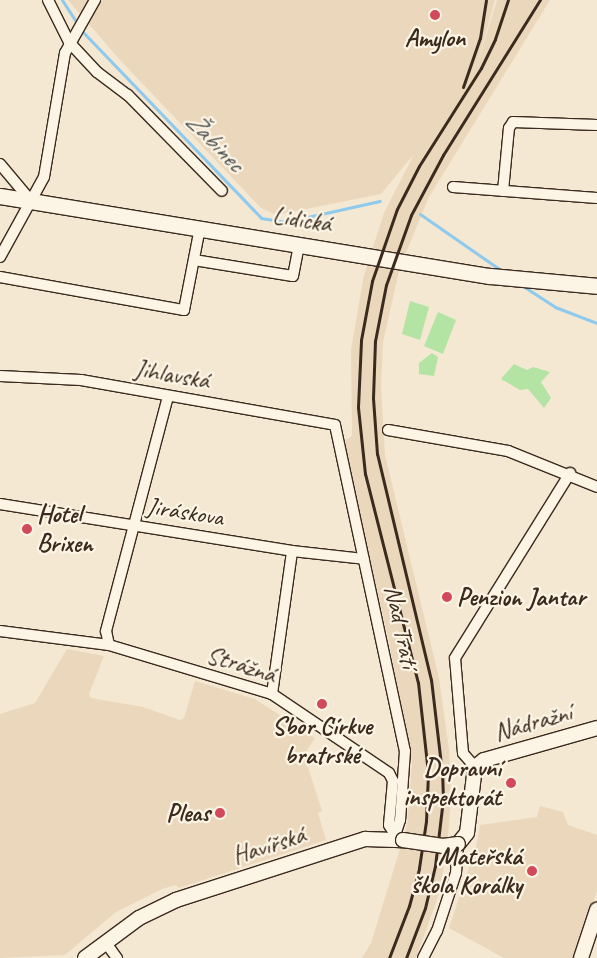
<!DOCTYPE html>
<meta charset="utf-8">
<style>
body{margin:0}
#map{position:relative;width:597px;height:958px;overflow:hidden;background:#f4e8d2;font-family:Caveat,sans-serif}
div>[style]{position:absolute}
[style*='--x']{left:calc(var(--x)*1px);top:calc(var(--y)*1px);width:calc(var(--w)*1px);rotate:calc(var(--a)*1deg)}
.built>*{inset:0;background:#ebd8bc}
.green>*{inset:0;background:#b3e4a4}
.stream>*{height:3px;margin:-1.5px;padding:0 1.5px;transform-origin:1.5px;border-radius:1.5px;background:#8ec9ee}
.roads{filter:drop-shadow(1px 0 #3b2a1e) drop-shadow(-1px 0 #3b2a1e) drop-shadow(0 1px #3b2a1e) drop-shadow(0 -1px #3b2a1e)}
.street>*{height:10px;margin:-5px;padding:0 5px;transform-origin:5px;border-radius:5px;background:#fcf5e5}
.secondary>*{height:14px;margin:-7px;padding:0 7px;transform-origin:7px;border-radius:7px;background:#fcf5e5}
.primary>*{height:15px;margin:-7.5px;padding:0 7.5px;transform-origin:7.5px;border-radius:7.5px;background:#fcf5e5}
.rail>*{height:3px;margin:-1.5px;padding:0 1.5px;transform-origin:1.5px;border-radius:1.5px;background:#3b2a1e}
.bridges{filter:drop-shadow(1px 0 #3b2a1e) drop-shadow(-1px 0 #3b2a1e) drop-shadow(0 1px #3b2a1e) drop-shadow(0 -1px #3b2a1e)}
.secondary-bridge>*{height:14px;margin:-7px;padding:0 7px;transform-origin:7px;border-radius:7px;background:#fcf5e5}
.dots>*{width:14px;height:14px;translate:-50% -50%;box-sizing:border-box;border:2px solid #fcf5e5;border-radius:50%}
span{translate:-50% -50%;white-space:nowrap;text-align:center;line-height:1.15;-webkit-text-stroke:4.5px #fcf5e5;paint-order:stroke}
.poi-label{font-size:25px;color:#3b2a1e;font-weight:700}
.left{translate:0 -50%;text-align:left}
.right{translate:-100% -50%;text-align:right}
.street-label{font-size:25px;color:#3b2a1e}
.water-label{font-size:26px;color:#505252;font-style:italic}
</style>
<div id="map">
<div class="built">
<i style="clip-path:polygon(68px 0,495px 0,477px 65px,497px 0,550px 0,429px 197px,400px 267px,383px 342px,381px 386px,385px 455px,439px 678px,449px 749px,451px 799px,447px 849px,439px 894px,416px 958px,362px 958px,371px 943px,407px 826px,412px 762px,388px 637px,344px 451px,346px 440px,352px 436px,351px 350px,364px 275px,384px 213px,414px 154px,381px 194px,276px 215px,261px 208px,119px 59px)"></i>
<i style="clip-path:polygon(67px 649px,104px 656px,89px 694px,91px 698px,143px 707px,180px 720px,184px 718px,195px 681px,255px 699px,315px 738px,304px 755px,322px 811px,318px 813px,326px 840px,179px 888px,176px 885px,162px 889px,116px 912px,65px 955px,0 958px,0 714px,35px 703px)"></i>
<i style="clip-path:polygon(540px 806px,563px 812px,568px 825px,597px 835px,597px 891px,574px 958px,504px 958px,449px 928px,476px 846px,480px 825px,537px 817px)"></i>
</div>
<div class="green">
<i style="clip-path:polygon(410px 301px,429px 307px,420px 340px,402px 334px)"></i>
<i style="clip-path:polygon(438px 312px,456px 320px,443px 354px,424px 346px)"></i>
<i style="clip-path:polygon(432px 353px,438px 357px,434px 376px,419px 374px,419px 363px)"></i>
<i style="clip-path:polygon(514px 364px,527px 370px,533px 367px,550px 372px,541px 382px,551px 398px,544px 408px,528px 389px,520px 390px,501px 379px)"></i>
</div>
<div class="stream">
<i style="--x:62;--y:0;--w:30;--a:57"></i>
<i style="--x:81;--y:30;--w:260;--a:46.2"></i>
<i style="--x:261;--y:218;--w:24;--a:9"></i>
<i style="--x:285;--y:222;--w:97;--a:-12.5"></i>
<i style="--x:420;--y:214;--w:100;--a:34.8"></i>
<i style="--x:523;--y:286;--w:38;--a:33"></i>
<i style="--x:555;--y:307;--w:45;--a:20.9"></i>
</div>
<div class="roads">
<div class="street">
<i style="--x:48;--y:0;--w:47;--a:63.4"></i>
<i style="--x:69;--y:42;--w:41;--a:47"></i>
<i style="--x:97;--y:72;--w:39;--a:37"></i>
<i style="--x:128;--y:95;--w:134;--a:45.6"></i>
<i style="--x:0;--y:164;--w:48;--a:50"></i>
<i style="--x:453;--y:187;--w:144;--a:4.4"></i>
<i style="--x:503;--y:191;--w:63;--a:-84.6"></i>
<i style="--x:509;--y:128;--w:7;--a:-56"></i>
<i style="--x:513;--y:122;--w:84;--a:2"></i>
<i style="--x:0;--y:257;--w:91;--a:-61.2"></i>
<i style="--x:44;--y:177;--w:126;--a:-80.4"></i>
<i style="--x:65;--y:53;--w:61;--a:-60.5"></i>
<i style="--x:194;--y:260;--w:100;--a:9.2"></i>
<i style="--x:293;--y:276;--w:33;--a:-79"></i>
<i style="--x:0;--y:277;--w:187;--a:10.2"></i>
<i style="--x:184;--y:310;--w:84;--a:-79"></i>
<i style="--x:0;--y:376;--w:81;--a:2.8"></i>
<i style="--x:81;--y:380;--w:258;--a:10"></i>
<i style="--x:335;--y:425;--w:333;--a:77.9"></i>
<i style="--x:405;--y:751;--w:69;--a:94.1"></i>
<i style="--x:400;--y:820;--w:19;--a:108"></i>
<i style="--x:388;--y:430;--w:122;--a:9.9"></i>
<i style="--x:508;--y:451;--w:96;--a:22"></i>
<i style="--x:0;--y:504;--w:296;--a:9.1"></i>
<i style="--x:292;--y:551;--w:72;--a:6.3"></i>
<i style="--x:0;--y:631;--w:110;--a:7.3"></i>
<i style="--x:109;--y:645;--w:170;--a:16.7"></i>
<i style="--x:272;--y:694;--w:141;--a:34"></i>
<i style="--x:389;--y:773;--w:9;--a:63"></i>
<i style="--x:393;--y:781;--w:44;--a:95.2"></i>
<i style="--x:389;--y:825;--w:9;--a:58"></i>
<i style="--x:109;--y:645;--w:14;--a:-102"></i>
<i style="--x:106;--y:631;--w:242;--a:-75.2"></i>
<i style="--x:272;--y:694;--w:144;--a:-82"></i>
<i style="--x:475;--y:767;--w:18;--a:-131"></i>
<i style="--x:463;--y:753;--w:95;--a:-94.8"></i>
<i style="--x:455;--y:658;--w:218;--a:-58.1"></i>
<i style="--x:106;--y:943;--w:19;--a:54"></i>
<i style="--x:423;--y:958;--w:30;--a:-63"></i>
<i style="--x:437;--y:931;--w:61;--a:-71.9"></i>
<i style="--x:456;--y:873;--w:29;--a:-86"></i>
</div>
<div class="secondary">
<i style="--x:458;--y:844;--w:14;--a:-51"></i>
<i style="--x:467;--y:833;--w:66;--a:-83.1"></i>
<i style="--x:475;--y:767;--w:11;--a:-38"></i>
<i style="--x:484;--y:760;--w:117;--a:-15.8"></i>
<i style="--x:85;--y:958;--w:67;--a:-36.5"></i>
<i style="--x:139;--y:918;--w:41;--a:-25.9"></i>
<i style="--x:176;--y:900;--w:199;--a:-17.9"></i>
<i style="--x:365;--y:839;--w:38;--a:2"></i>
<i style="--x:581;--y:958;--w:51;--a:-71.6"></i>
</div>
<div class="primary">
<i style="--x:0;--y:196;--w:496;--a:9.3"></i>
<i style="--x:490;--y:276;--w:107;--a:5.3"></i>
</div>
</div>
<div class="rail">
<i style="--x:463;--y:87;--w:52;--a:-70.9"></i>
<i style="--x:480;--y:38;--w:38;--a:-81"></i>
<i style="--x:389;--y:958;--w:56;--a:-69"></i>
<i style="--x:409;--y:906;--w:39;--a:-75"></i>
<i style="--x:419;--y:868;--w:48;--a:-81.5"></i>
<i style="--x:426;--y:821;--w:48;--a:-87.6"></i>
<i style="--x:428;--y:773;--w:91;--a:-96.3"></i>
<i style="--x:418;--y:683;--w:216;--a:-104.2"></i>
<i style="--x:365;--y:474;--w:67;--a:-96"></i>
<i style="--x:358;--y:407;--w:67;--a:-87.4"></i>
<i style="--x:361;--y:340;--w:60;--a:-79.4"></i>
<i style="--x:372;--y:281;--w:76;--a:-70.9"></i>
<i style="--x:397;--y:209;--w:48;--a:-62.9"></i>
<i style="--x:419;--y:166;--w:116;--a:-57.7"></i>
<i style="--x:481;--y:68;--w:32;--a:-64"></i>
<i style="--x:495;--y:39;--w:41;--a:-71.6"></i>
<i style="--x:406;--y:958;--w:53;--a:-69.2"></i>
<i style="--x:425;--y:908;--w:43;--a:-76.6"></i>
<i style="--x:435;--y:866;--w:67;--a:-83.2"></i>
<i style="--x:443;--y:799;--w:26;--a:-92"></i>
<i style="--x:442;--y:773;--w:94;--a:-96.7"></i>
<i style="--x:431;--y:680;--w:232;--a:-103.4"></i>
<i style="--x:377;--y:454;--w:56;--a:-94.1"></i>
<i style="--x:373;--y:398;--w:57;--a:-88"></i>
<i style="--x:375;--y:341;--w:57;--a:-78.9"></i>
<i style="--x:386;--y:285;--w:74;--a:-70.3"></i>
<i style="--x:411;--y:215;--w:68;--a:-61.9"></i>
<i style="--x:443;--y:155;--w:183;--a:-58"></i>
</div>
<div class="bridges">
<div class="secondary-bridge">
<i style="--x:403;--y:840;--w:40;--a:8.5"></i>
<i style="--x:443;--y:846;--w:15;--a:-8"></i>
</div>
</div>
<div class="dots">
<i style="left:435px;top:15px;background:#d1495b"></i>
<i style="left:27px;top:529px;background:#d1495b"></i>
<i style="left:447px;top:597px;background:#d1495b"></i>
<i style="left:322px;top:704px;background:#d1495b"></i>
<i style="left:511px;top:783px;background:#d1495b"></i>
<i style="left:220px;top:813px;background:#d1495b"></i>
<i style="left:532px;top:871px;background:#d1495b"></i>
</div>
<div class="poi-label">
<span style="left:435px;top:38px">Amylon</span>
<span class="left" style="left:37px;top:529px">Hotel<br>Brixen</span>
<span class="left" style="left:457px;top:597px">Penzion Jantar</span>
<span style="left:322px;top:741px">Sbor Církve<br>bratrské</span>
<span class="right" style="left:501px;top:783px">Dopravní<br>inspektorát</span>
<span class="right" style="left:210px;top:813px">Pleas</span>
<span class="right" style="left:522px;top:871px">Mateřská<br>škola Korálky</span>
</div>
<div class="street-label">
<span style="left:302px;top:220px;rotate:9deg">Lidická</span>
<span style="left:172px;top:375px;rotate:10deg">Jihlavská</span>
<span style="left:185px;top:512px;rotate:9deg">Jiráskova</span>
<span style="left:401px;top:627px;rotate:78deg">Nad Tratí</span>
<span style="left:241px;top:665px;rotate:18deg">Strážná</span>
<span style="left:533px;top:723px;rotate:-16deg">Nádražní</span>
<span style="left:269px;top:846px;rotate:-18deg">Havířská</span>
</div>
<div class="water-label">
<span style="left:215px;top:142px;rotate:46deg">Žabinec</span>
</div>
</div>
